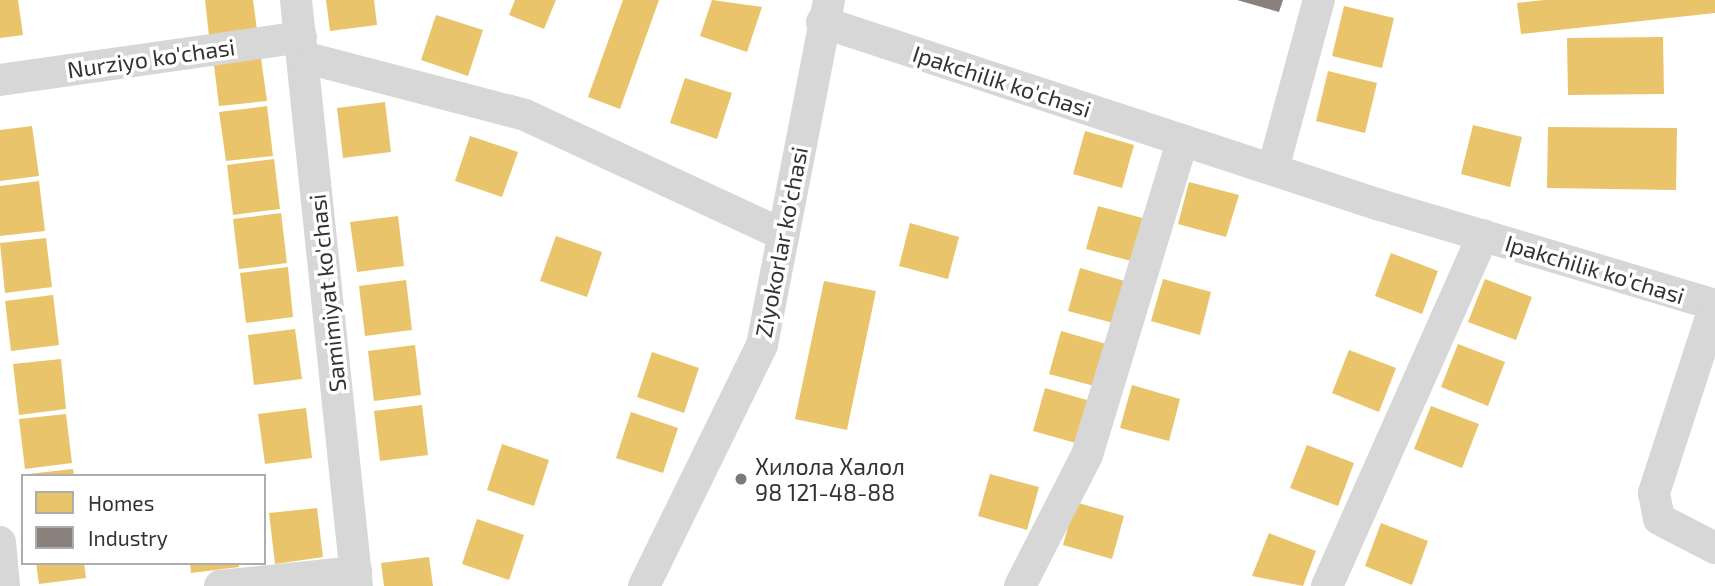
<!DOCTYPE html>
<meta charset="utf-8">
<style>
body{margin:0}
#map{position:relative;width:1715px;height:586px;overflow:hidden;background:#fff;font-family:"Exo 2",sans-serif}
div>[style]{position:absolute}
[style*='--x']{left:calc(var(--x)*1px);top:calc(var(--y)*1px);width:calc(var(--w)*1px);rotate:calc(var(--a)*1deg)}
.homes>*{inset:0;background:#e9c46a}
.industry>*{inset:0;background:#8a817c}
.street>*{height:32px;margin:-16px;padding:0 16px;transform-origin:16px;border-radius:16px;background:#d7d7d7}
.dots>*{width:19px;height:19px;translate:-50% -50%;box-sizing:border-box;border:4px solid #fff;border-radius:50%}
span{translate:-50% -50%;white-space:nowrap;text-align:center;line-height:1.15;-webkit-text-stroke:7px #fff;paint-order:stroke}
.street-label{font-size:23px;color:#333}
.poi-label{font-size:23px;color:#333}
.left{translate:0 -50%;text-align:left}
.legend{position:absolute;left:21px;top:474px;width:245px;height:91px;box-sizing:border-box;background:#fff;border:2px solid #adadad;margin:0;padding:9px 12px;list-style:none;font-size:21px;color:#333}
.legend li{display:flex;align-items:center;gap:14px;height:35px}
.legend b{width:35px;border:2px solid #adadad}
</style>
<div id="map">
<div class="homes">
<i style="clip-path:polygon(0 0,18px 0,23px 35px,0 38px)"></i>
<i style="clip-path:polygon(205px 0,253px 0,257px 30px,209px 36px)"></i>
<i style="clip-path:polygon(326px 0,374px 0,377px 25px,330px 31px)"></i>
<i style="clip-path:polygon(515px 0,556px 0,544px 29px,509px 15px)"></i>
<i style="clip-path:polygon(623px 0,659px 0,620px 109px,588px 97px)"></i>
<i style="clip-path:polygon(712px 0,762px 7px,747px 52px,700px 36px)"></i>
<i style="clip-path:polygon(1544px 0,1715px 0,1715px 13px,1521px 34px,1517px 3px)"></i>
<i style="clip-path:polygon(1344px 6px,1394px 18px,1382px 68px,1332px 56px)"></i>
<i style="clip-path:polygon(436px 15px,483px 30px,468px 76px,421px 60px)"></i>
<i style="clip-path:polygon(1663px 37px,1664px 94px,1568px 95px,1567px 38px)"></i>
<i style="clip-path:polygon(260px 51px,267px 101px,219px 106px,213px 57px)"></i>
<i style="clip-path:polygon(1328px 71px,1377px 83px,1365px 133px,1316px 121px)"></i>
<i style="clip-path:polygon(685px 78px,732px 93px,717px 139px,670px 123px)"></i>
<i style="clip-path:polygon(385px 102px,391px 152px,343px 158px,337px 108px)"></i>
<i style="clip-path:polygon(267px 106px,273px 156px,226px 161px,219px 112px)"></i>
<i style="clip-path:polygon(1473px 125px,1522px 137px,1510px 187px,1461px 174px)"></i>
<i style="clip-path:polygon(32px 126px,39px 176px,0 181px,0 130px)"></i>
<i style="clip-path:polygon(1548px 127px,1677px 128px,1676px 190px,1547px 188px)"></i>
<i style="clip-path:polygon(1085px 131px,1134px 145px,1122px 188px,1073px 174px)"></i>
<i style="clip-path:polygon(470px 136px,518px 152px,502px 197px,455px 181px)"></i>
<i style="clip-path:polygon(274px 159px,280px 209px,233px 215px,227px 165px)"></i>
<i style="clip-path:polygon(39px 181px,45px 231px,0 236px,0 186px)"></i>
<i style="clip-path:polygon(1189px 182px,1239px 195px,1226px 237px,1178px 224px)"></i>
<i style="clip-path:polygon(1098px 206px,1146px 219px,1135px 262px,1086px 249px)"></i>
<i style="clip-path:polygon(281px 213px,287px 263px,239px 269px,233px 219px)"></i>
<i style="clip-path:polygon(398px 216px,404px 266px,357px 272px,350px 222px)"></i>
<i style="clip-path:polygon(910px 223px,959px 237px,948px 279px,899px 266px)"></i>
<i style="clip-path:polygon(556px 236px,602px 252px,587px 297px,540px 281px)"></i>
<i style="clip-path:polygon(46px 238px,52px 287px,5px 293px,0 243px)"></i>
<i style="clip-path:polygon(1391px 253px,1438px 271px,1422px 314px,1375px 296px)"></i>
<i style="clip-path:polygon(288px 267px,293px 317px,246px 323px,240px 273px)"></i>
<i style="clip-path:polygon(1080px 268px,1128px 282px,1117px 324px,1068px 311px)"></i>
<i style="clip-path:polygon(1163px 279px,1211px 292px,1200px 335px,1151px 321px)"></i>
<i style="clip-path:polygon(1485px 279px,1532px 297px,1516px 340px,1468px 322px)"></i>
<i style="clip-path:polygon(406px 280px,412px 330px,365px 336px,359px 286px)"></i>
<i style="clip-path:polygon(824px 281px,876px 291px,847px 430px,795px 419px)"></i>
<i style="clip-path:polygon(53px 295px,59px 345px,11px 351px,5px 301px)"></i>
<i style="clip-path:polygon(295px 329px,302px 379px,254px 385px,248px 335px)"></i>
<i style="clip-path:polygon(1061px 331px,1110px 345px,1098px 387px,1049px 374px)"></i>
<i style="clip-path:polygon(1458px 344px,1505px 362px,1488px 406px,1441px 387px)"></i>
<i style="clip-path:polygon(415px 345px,421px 395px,374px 401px,368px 351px)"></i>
<i style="clip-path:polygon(1349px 350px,1396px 368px,1379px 412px,1332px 393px)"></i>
<i style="clip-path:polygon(652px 352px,699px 368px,684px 413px,637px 397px)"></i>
<i style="clip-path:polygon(61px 359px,66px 409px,19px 415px,13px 364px)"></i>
<i style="clip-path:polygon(1132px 385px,1180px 399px,1169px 441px,1120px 428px)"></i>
<i style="clip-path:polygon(1045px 388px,1094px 402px,1083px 445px,1033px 431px)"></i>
<i style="clip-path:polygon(422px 405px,428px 455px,380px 461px,374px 411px)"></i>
<i style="clip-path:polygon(1431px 406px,1479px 424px,1462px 468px,1414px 449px)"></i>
<i style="clip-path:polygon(306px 408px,312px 458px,265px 464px,258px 414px)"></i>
<i style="clip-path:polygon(631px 412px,678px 428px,663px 473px,616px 458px)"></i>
<i style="clip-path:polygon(66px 414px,72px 463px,25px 469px,19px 419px)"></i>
<i style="clip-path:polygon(502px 444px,549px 460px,534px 506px,487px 490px)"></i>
<i style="clip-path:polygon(1307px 445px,1354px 463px,1338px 506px,1290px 488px)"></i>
<i style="clip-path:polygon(73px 469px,74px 476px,28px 476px,28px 474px)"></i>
<i style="clip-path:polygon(990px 474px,1039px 487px,1027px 530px,978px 516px)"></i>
<i style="clip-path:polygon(1075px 502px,1124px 516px,1112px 559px,1063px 545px)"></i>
<i style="clip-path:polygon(317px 508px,323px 557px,275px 564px,269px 513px)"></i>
<i style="clip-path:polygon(477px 519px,524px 535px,509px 580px,462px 564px)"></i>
<i style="clip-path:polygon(1381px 523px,1428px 541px,1412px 585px,1365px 566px)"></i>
<i style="clip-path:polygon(1269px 533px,1316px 551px,1303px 586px,1252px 576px)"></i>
<i style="clip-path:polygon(429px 557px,433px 586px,384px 586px,381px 563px)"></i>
<i style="clip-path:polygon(36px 563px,84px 563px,86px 578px,39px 584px)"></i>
<i style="clip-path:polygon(190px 563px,238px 563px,239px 567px,191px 573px)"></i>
</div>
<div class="industry">
<i style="clip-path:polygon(1237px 0,1283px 0,1279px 12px)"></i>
</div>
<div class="street">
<i style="--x:296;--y:0;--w:589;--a:84.06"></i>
<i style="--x:822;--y:22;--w:587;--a:18.16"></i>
<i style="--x:1380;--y:205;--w:350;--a:16.6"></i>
<i style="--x:1715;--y:305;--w:198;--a:108"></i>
<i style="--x:1654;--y:493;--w:26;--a:79"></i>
<i style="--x:1659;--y:519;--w:63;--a:27.4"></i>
<i style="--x:303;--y:57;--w:229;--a:14.6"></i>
<i style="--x:525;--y:115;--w:285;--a:24.9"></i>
<i style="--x:0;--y:80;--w:304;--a:-8.1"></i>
<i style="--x:1273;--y:169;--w:175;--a:-74.8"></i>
<i style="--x:0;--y:542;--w:44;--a:84.8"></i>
<i style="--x:220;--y:586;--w:137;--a:-5.9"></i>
<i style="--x:644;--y:586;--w:268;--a:-63.9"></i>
<i style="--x:762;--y:345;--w:351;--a:-79"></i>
<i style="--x:1020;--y:586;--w:147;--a:-62.9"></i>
<i style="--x:1087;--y:455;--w:329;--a:-73.1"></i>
<i style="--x:1327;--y:586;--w:384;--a:-66"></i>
</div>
<div class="dots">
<i style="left:741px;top:479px;background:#7a7a7a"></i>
</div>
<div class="street-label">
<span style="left:151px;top:58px;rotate:-8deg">Nurziyo ko'chasi</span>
<span style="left:1002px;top:81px;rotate:18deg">Ipakchilik ko'chasi</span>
<span style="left:781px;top:242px;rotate:-79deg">Ziyokorlar ko'chasi</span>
<span style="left:1595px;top:269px;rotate:17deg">Ipakchilik ko'chasi</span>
<span style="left:327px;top:293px;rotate:-96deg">Samimiyat ko'chasi</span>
</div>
<div class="poi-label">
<span class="left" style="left:755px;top:479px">Хилола Халол<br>98 121-48-88</span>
</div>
<ul class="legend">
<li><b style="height:19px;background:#e9c46a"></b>Homes</li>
<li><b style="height:19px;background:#8a817c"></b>Industry</li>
</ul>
</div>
